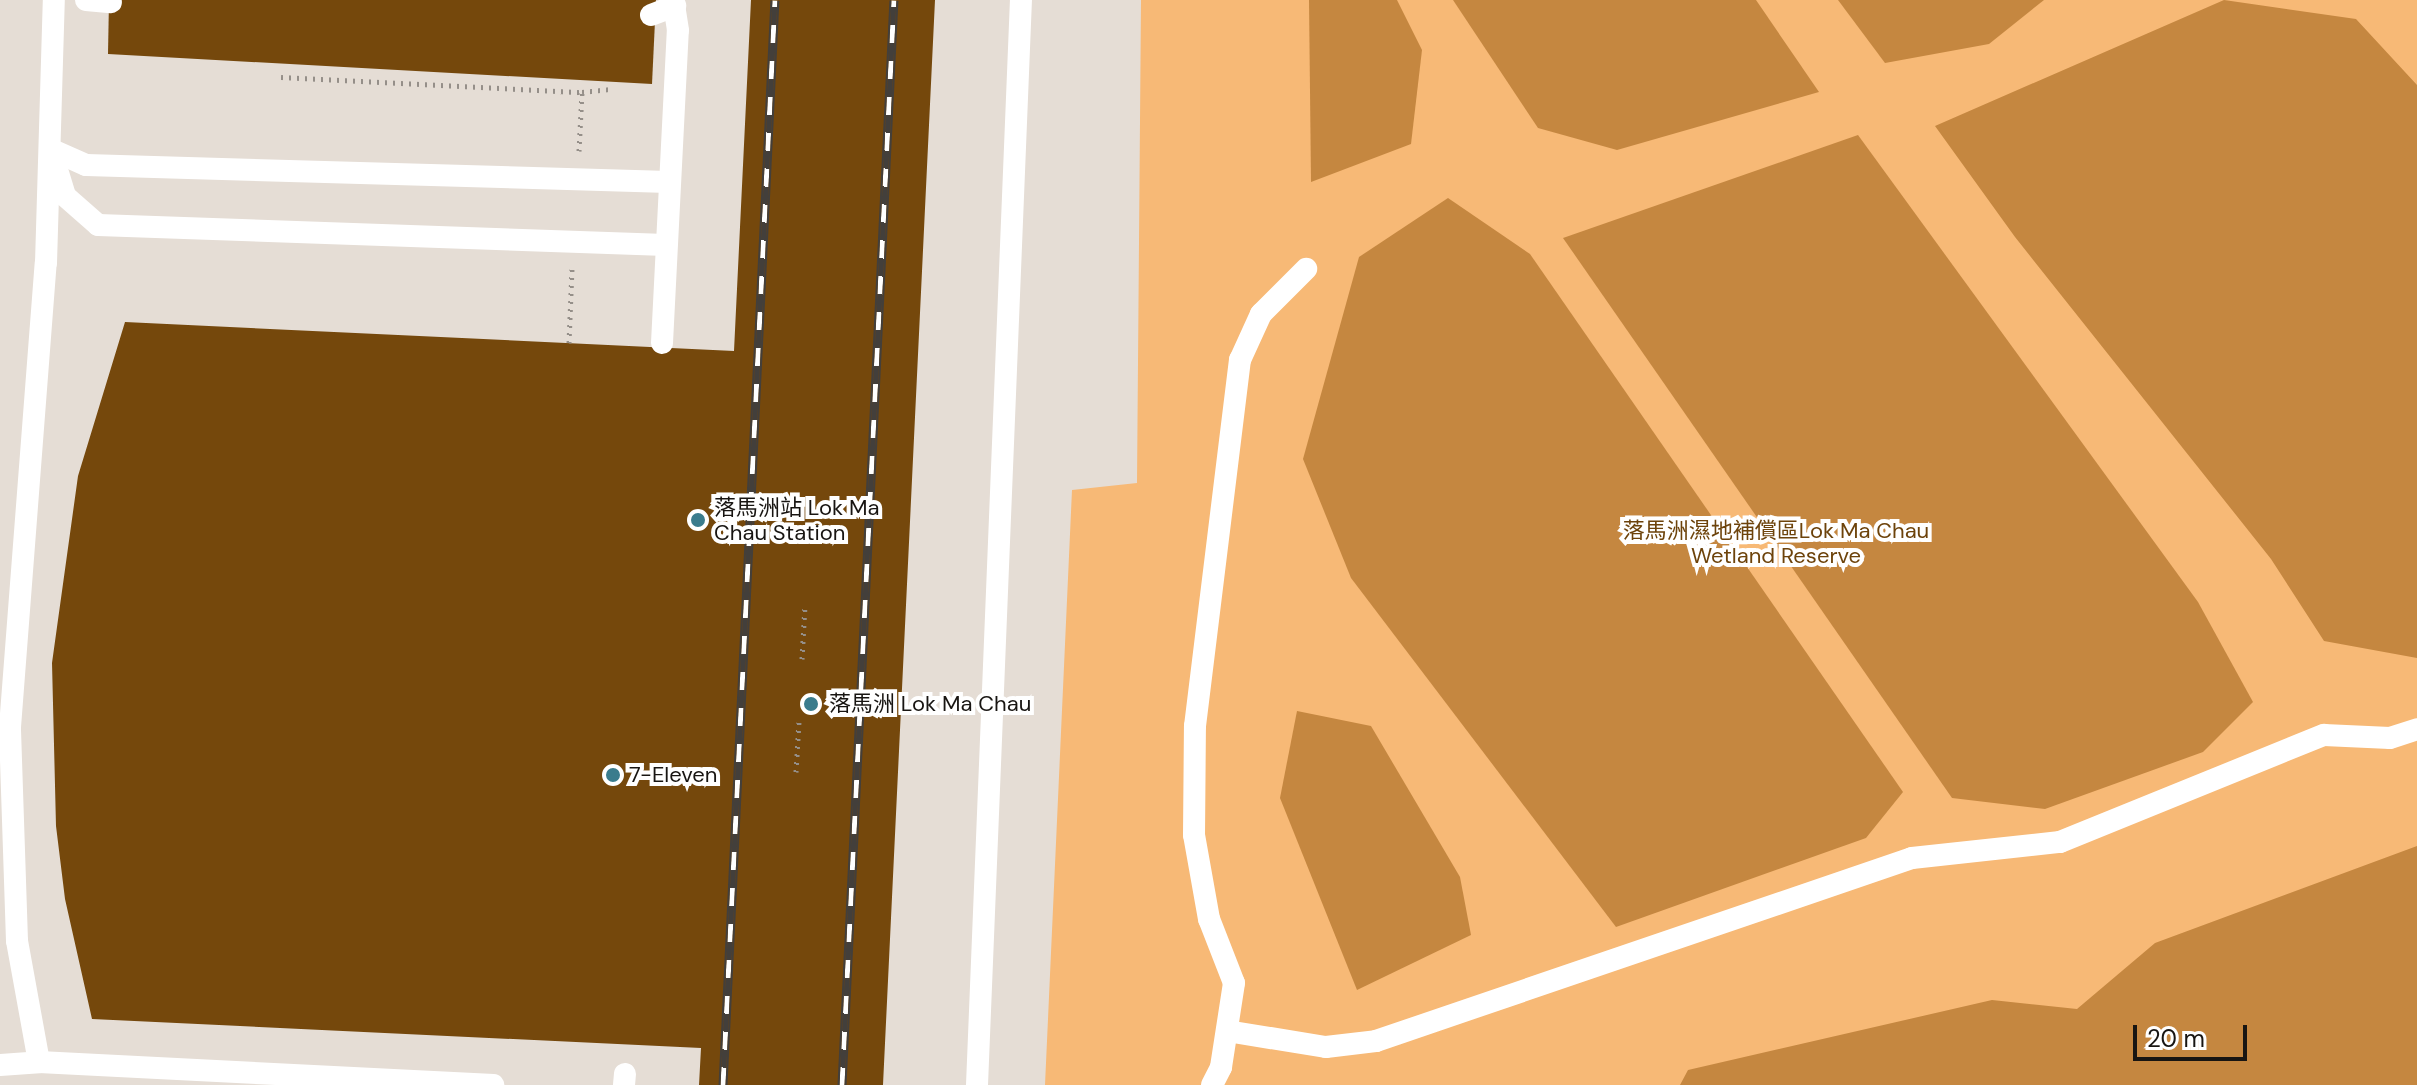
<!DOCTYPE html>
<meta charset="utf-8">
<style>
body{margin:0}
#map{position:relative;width:2417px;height:1085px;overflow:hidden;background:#e5ddd5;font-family:"DM Sans","Noto Sans SC",sans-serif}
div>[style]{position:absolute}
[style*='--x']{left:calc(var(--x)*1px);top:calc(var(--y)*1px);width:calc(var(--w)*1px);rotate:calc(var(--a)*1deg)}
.green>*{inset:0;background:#f7b976}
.water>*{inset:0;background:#c58740}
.building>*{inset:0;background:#75480c}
.path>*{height:5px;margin-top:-2.5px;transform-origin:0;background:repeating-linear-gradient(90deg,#958f89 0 2px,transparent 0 8px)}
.lane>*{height:22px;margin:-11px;padding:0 11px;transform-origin:11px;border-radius:11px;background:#fff}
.rail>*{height:9px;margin-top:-4.5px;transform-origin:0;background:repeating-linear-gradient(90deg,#fff 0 18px,#433f3b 0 36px);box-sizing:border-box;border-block:2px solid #433f3b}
.dots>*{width:22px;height:22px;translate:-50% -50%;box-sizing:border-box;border:4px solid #fff;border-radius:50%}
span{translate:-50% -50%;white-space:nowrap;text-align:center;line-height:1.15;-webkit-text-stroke:8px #fff;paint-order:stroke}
.poi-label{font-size:22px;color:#181512}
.left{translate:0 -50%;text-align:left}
.park-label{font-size:22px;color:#6d430b}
.scale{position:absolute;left:2133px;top:1025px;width:114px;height:36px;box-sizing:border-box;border:4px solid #181512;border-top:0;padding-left:10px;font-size:24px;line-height:28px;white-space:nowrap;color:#181512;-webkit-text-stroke:6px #fff;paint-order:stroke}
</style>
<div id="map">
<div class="green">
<i style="clip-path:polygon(1141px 0,2417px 0,2417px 1085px,1045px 1085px,1072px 490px,1137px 483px)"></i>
</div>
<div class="water">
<i style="clip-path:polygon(1309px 0,1397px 0,1422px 50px,1411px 144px,1311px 182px)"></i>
<i style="clip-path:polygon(1453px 0,1756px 0,1819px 92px,1617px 150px,1538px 128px)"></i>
<i style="clip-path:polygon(1838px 0,2044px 0,1989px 44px,1885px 63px)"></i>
<i style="clip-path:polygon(2224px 0,2356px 19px,2417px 85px,2417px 658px,2324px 641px,2271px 559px,2015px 237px,1935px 126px)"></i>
<i style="clip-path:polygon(1858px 135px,2198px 602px,2253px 702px,2203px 752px,2045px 809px,1952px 798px,1563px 238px)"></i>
<i style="clip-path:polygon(1448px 198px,1530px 254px,1903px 792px,1866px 838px,1616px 927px,1351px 578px,1303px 459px,1359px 257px)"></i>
<i style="clip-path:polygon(1297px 711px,1371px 726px,1460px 877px,1471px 935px,1357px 990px,1280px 798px)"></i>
<i style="clip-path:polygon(2417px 846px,2417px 1085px,1680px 1085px,1688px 1070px,1992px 1000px,2077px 1009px,2155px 943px)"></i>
</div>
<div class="building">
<i style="clip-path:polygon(109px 0,656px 0,652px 84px,108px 54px)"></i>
<i style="clip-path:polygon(751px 0,935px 0,883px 1085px,699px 1085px,701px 1048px,92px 1019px,65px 899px,56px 826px,52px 663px,78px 476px,125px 322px,734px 351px)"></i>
</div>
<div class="path">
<i style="--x:281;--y:77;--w:301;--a:2.9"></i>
<i style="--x:582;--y:92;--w:30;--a:-6"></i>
<i style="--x:579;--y:151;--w:59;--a:-87.1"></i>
<i style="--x:569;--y:343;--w:74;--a:-87.7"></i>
<i style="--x:802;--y:659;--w:54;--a:-86.8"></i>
<i style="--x:796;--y:772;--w:50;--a:-86.6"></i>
</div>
<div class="lane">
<i style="--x:86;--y:0;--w:25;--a:5"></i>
<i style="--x:651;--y:15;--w:26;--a:-21"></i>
<i style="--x:50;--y:149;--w:39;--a:24"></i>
<i style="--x:86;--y:165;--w:583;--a:1.67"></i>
<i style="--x:55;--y:163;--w:34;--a:73"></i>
<i style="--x:65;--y:196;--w:44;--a:41.3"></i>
<i style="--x:98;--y:225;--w:568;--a:2.02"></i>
<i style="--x:662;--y:343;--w:313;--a:-87.1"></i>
<i style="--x:678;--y:30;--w:30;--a:-99"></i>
<i style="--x:1227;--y:1031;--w:100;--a:9.2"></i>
<i style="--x:1326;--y:1047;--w:50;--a:-6.8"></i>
<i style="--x:1376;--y:1041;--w:566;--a:-18.85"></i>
<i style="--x:1912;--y:858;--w:149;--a:-6.2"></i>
<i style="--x:2060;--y:842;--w:285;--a:-22.1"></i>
<i style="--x:2324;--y:735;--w:66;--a:2.6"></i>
<i style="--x:2390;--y:738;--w:28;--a:-18"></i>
<i style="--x:39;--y:1062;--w:455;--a:2.9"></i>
<i style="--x:0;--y:1065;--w:39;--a:-4"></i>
<i style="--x:39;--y:1062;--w:123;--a:-100.3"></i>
<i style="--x:17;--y:941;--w:214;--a:-91.9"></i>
<i style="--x:10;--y:727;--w:465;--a:-85.6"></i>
<i style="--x:46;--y:263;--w:263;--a:-88.3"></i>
<i style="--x:624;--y:1085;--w:11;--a:-85"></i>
<i style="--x:977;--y:1085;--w:1086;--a:-87.68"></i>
<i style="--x:1212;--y:1085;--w:20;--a:-63"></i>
<i style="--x:1221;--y:1067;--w:85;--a:-81.2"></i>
<i style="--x:1234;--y:983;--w:69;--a:-111.3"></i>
<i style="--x:1209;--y:919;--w:85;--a:-100.1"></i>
<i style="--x:1194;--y:835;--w:109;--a:-89.5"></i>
<i style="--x:1195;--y:726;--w:369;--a:-83"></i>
<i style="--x:1240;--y:360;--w:51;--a:-65.5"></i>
<i style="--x:1261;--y:314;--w:64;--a:-45"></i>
</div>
<div class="rail">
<i style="--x:723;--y:1085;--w:1086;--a:-87.26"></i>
<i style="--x:842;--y:1085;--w:1086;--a:-87.26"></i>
</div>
<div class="dots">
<i style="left:698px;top:520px;background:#3a7c8d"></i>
<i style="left:811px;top:704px;background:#3a7c8d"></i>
<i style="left:613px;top:775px;background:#3a7c8d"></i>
</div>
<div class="poi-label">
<span class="left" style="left:714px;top:520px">落馬洲站 Lok Ma<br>Chau Station</span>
<span class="left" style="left:829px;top:704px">落馬洲 Lok Ma Chau</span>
<span class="left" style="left:629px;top:775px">7-Eleven</span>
</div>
<div class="park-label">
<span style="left:1776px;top:543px">落馬洲濕地補償區Lok Ma Chau<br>Wetland Reserve</span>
</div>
<div class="scale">20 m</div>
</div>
